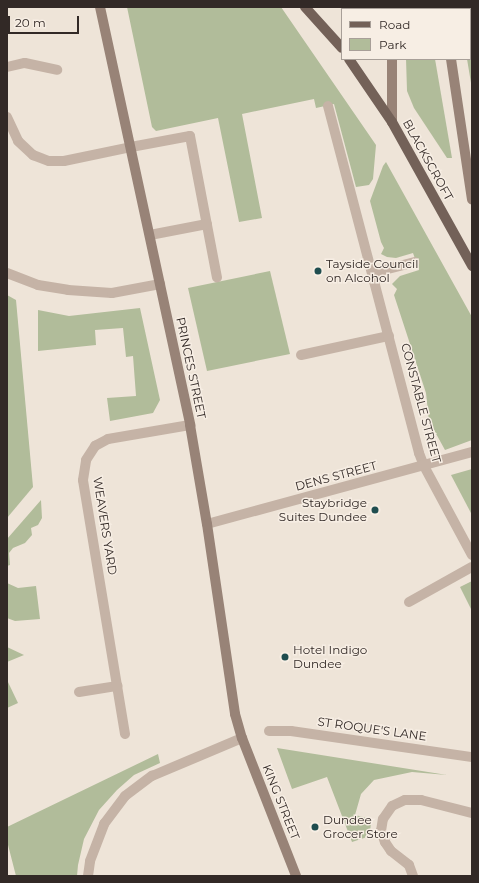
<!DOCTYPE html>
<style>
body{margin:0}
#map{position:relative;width:479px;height:883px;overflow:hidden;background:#eee4d8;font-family:Montserrat,sans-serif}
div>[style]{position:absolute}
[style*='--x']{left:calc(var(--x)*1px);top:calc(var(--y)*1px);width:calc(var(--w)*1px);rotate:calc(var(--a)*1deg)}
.green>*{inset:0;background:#b1bc9a}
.lane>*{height:10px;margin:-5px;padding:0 5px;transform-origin:5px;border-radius:5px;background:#c5b3a6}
.street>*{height:10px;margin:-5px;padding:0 5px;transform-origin:5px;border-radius:5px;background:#c5b3a6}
.secondary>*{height:10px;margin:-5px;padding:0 5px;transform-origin:5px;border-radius:5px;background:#988377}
.primary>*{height:10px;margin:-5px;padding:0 5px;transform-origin:5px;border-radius:5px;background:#736158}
.dots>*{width:11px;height:11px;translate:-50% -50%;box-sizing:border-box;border:2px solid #f7eee4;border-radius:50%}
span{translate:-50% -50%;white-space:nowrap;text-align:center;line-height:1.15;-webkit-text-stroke:3px #f7eee4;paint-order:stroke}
.street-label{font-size:12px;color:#322926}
.poi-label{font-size:12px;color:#322926}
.left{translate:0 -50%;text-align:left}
.right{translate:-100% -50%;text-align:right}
.frame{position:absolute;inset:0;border:8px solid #322926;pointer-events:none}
.legend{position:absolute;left:341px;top:8px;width:130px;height:52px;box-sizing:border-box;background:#f7eee4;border:1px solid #a89f98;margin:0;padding:5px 7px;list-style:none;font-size:12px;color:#322926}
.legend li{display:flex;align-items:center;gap:8px;height:20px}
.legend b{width:20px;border:1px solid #a89f98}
.scale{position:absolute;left:8px;top:16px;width:71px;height:18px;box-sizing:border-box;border:2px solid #322926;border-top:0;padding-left:5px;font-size:12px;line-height:14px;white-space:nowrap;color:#322926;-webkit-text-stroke:3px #f7eee4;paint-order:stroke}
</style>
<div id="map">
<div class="green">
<i style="clip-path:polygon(127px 7px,281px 7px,376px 145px,373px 179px,369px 185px,356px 187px,334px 104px,316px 108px,314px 99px,242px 114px,262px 218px,239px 222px,218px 118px,156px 131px,152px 127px)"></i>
<i style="clip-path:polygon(458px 7px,472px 7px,472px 89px,467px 59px,470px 59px,470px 9px,458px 9px)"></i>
<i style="clip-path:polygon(406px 59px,435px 59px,452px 158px,447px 158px,414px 108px,407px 91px)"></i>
<i style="clip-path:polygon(386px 162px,472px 317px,472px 440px,445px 450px,429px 421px,426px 393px,394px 295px,397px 289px,392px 284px,400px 276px,419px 270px,413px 253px,396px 258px,387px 257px,381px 254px,384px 248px,381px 242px,370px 201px,383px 166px)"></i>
<i style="clip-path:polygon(270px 271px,290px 354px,207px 371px,188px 288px)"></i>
<i style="clip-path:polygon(7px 295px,16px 300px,33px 487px,7px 518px)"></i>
<i style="clip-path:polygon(140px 308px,160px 400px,153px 413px,110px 421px,107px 398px,136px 396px,133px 356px,126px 357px,123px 328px,95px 330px,96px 345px,38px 351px,38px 310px,69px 316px)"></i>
<i style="clip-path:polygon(472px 469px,472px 515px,451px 475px)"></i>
<i style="clip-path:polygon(41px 500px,42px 518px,38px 525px,31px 528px,32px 535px,25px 543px,13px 548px,9px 553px,10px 565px,7px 566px,7px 539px)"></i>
<i style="clip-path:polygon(472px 581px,472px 611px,460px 587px)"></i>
<i style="clip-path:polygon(7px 583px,18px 588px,36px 586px,40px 619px,15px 621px,7px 618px)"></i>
<i style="clip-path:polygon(7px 647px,24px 655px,7px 662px)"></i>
<i style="clip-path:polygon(7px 680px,18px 703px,7px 708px)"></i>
<i style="clip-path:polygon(277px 748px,447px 775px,412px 772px,374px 780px,361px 794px,355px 815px,371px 819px,370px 836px,352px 842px,327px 777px,292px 789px)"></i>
<i style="clip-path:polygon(158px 754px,160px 763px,134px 775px,117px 790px,99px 810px,84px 839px,78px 865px,77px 876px,16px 876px,7px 841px,7px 827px)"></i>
</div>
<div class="lane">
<i style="--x:131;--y:147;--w:60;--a:-10.6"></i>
<i style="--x:190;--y:136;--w:144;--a:79.2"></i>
<i style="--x:150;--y:235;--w:58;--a:-10.9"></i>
<i style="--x:301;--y:355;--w:90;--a:-12.2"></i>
<i style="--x:409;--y:602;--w:72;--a:-29.1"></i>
</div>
<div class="street">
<i style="--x:7;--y:67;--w:18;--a:-13"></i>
<i style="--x:25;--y:63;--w:33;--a:12"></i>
<i style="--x:328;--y:106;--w:359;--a:75.3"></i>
<i style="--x:419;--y:453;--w:14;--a:69"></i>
<i style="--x:424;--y:466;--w:101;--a:61.7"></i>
<i style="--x:7;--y:117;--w:26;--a:65"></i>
<i style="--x:18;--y:141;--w:21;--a:43"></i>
<i style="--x:33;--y:155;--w:17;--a:21"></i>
<i style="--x:49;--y:161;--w:15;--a:0"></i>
<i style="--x:64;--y:161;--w:68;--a:-11.8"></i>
<i style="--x:7;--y:273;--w:33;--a:21"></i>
<i style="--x:38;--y:285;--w:30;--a:9"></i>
<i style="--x:68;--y:290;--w:44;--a:3.9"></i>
<i style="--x:112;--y:293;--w:49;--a:-10.6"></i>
<i style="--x:372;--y:273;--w:44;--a:-14.3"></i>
<i style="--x:207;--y:524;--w:275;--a:-15.2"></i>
<i style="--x:79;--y:692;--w:39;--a:-9"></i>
<i style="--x:269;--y:731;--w:22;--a:0"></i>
<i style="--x:291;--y:731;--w:183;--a:8.2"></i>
<i style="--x:125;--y:734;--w:257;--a:-99.4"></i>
<i style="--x:83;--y:480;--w:20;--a:-81"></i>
<i style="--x:86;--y:460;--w:17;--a:-57"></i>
<i style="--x:95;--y:446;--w:15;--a:-28"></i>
<i style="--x:108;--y:439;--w:83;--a:-9.7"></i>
<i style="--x:88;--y:876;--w:15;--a:-82"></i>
<i style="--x:90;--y:861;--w:40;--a:-69"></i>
<i style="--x:104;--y:824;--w:35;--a:-53"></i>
<i style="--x:125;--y:796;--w:34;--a:-37"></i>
<i style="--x:152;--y:776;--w:98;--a:-22.9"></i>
<i style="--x:413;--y:876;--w:12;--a:-110"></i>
<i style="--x:409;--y:865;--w:23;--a:-142"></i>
<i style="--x:391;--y:851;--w:11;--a:-124"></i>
<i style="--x:385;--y:842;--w:12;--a:-110"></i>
<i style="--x:381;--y:831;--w:12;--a:-81"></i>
<i style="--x:383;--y:819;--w:16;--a:-55"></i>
<i style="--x:392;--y:806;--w:14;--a:-25"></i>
<i style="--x:405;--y:800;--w:16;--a:0"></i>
<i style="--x:421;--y:800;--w:53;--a:14.3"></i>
</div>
<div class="secondary">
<i style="--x:100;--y:7;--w:428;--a:77.8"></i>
<i style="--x:190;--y:425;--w:100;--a:80.3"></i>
<i style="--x:207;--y:524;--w:192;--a:81.6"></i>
<i style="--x:235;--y:714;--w:25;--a:74"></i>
<i style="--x:242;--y:738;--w:148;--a:68.6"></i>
<i style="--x:392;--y:7;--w:2;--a:90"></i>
<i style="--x:443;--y:7;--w:2;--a:90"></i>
<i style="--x:392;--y:59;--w:63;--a:90"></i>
<i style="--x:451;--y:59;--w:142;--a:81.5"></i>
</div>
<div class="primary">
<i style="--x:305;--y:7;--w:55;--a:47.9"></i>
<i style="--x:349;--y:59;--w:76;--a:55.7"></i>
<i style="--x:392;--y:122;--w:165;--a:60.9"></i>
</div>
<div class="dots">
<i style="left:318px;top:271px;background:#1f4d4f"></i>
<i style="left:375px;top:510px;background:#1f4d4f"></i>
<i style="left:285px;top:657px;background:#1f4d4f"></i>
<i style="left:315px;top:827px;background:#1f4d4f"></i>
</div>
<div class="street-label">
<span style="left:428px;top:160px;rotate:61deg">BLACKSCROFT</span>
<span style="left:191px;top:368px;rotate:78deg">PRINCES STREET</span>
<span style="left:421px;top:403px;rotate:75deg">CONSTABLE STREET</span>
<span style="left:336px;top:476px;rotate:-15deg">DENS STREET</span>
<span style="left:105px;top:526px;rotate:81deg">WEAVERS YARD</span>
<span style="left:372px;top:729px;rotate:8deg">ST ROQUE'S LANE</span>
<span style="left:281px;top:802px;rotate:68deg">KING STREET</span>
</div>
<div class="poi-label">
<span class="left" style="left:326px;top:271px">Tayside Council<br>on Alcohol</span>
<span class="right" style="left:367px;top:510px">Staybridge<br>Suites Dundee</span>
<span class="left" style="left:293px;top:657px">Hotel Indigo<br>Dundee</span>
<span class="left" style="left:323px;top:827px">Dundee<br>Grocer Store</span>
</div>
<div class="frame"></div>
<ul class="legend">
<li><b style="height:5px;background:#736158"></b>Road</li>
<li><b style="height:11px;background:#b1bc9a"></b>Park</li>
</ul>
<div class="scale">20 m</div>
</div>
